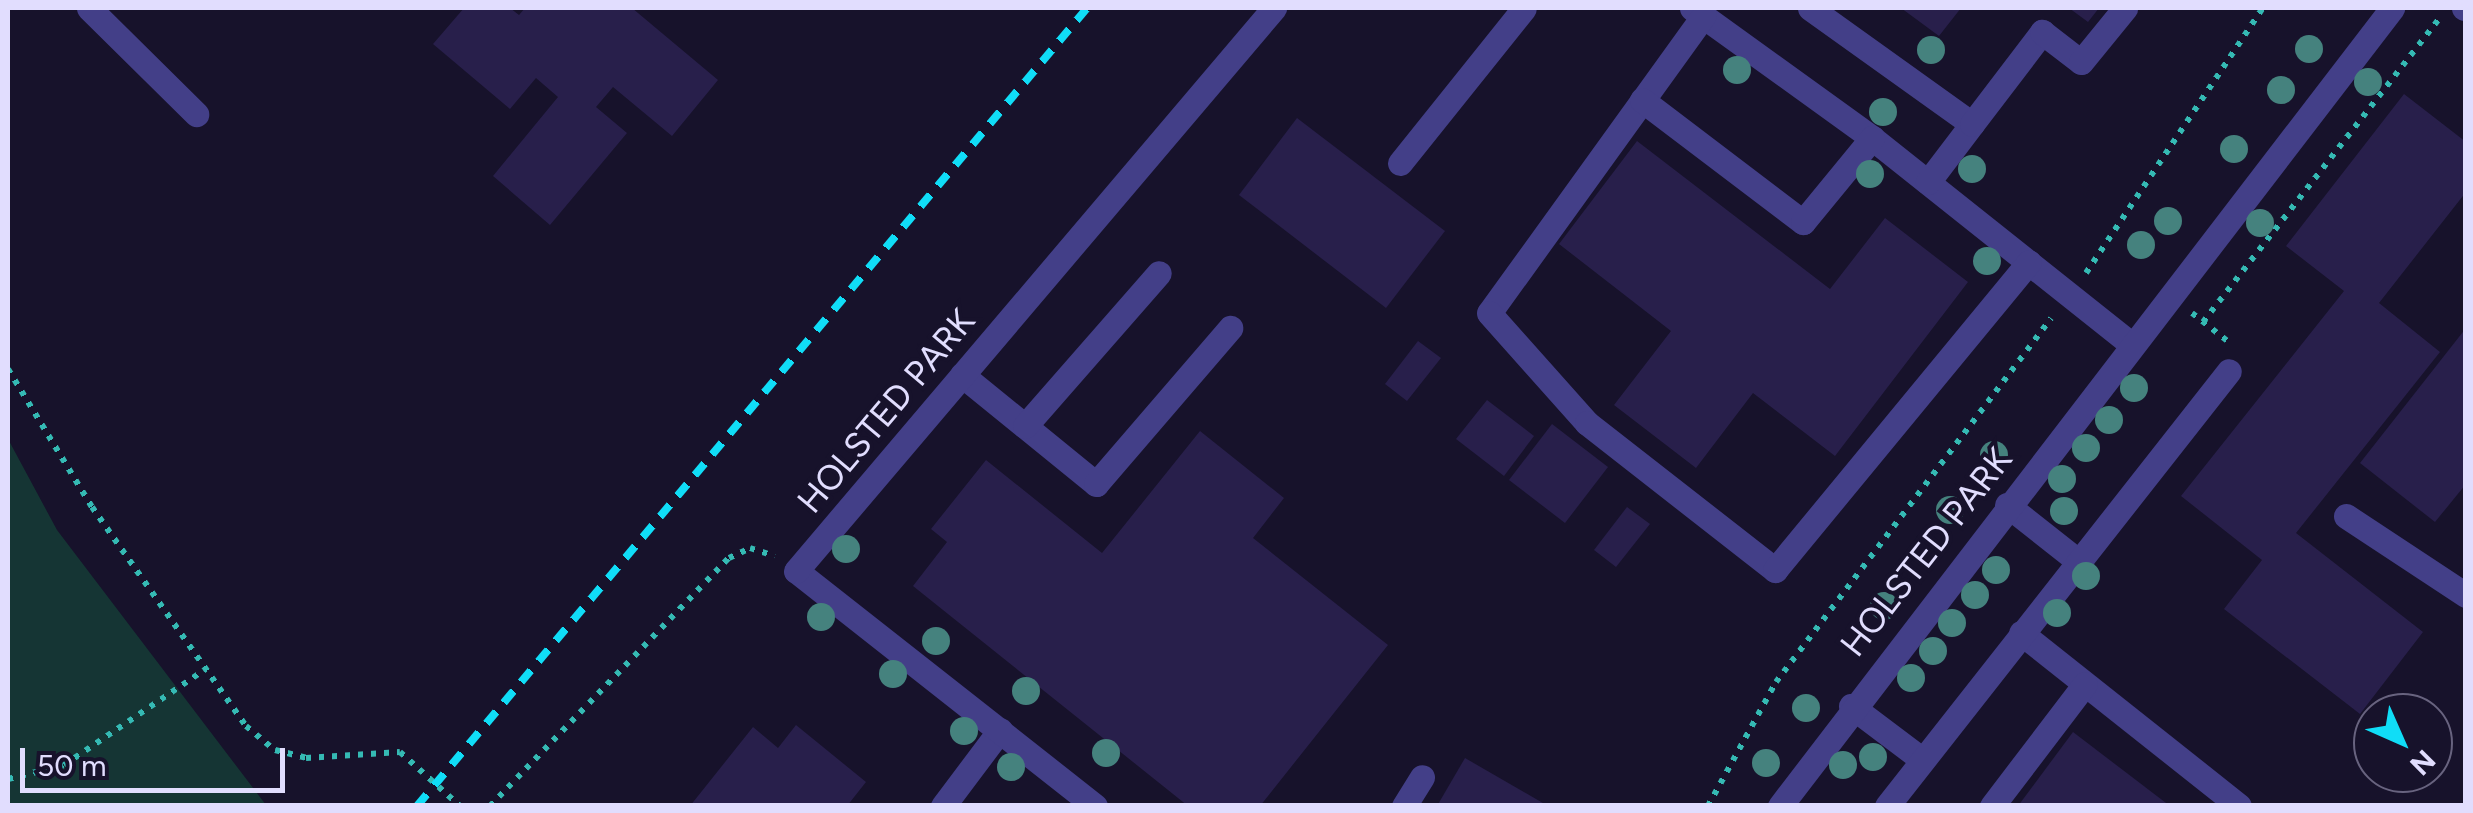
<!DOCTYPE html>
<style>
body{margin:0}
#map{position:relative;width:2473px;height:813px;overflow:hidden;background:#17122b;font-family:Figtree,sans-serif}
div>[style]{position:absolute}
[style*='--x']{left:calc(var(--x)*1px);top:calc(var(--y)*1px);width:calc(var(--w)*1px);rotate:calc(var(--a)*1deg)}
.green>*{inset:0;background:#153534}
.building>*{inset:0;background:#281f4b}
.path>*{height:6px;margin-top:-3px;transform-origin:0;background:repeating-linear-gradient(90deg,#35bab4 0 5px,transparent 0 13px)}
.minor>*{height:25px;margin:-12.5px;padding:0 12.5px;transform-origin:12.5px;border-radius:12.5px;background:#433f88}
.rail>*{height:8px;margin-top:-4px;transform-origin:0;background:repeating-linear-gradient(90deg,#10ddf7 0 15px,transparent 0 27px)}
.trees>*{width:28px;height:28px;margin:-14px;border-radius:50%;background:#45827e}
span{translate:-50% -50%;white-space:nowrap;text-align:center;line-height:1.15;-webkit-text-stroke:8px #17122b;paint-order:stroke}
.street-label{font-size:35px;color:#e1ddfe}
.frame{position:absolute;inset:0;border:10px solid #e1ddfe;pointer-events:none}
.north{position:absolute;left:2353px;top:693px;width:100px;height:100px;box-sizing:border-box;background:#17122b;border:2px solid #68637f;border-radius:50%;rotate:135deg;font-size:28px;font-weight:700;line-height:40px;text-align:center;color:#e1ddfe}
.north::after{content:'';display:block;margin:auto;width:35px;height:45px;background:#10ddf7;clip-path:polygon(50% 0,100% 100%,50% 72%,0 100%)}
.scale{position:absolute;left:20px;top:748px;width:265px;height:45px;box-sizing:border-box;border:5px solid #e1ddfe;border-top:0;padding-left:12px;font-size:30px;line-height:35px;white-space:nowrap;color:#e1ddfe;-webkit-text-stroke:8px #17122b;paint-order:stroke}
</style>
<div id="map">
<div class="green">
<i style="clip-path:polygon(8px 439px,57px 530px,266px 805px,8px 805px)"></i>
</div>
<div class="building">
<i style="clip-path:polygon(464px 8px,510px 8px,519px 15px,525px 8px,632px 8px,718px 80px,672px 136px,613px 87px,596px 107px,627px 133px,550px 225px,493px 176px,558px 97px,536px 78px,510px 109px,433px 44px)"></i>
<i style="clip-path:polygon(1901px 8px,1961px 8px,1939px 36px)"></i>
<i style="clip-path:polygon(2069px 8px,2099px 8px,2088px 22px)"></i>
<i style="clip-path:polygon(2404px 94px,2466px 142px,2466px 192px,2379px 303px,2440px 352px,2296px 533px,2423px 632px,2360px 714px,2224px 609px,2262px 560px,2181px 496px,2344px 291px,2286px 246px)"></i>
<i style="clip-path:polygon(1297px 118px,1445px 231px,1386px 308px,1239px 195px)"></i>
<i style="clip-path:polygon(1637px 141px,1830px 289px,1885px 218px,1968px 282px,1835px 456px,1753px 393px,1696px 468px,1614px 405px,1671px 331px,1559px 244px)"></i>
<i style="clip-path:polygon(2466px 328px,2466px 484px,2435px 522px,2360px 463px)"></i>
<i style="clip-path:polygon(1418px 341px,1441px 358px,1407px 401px,1385px 384px)"></i>
<i style="clip-path:polygon(1487px 400px,1534px 436px,1504px 476px,1456px 439px)"></i>
<i style="clip-path:polygon(1552px 424px,1608px 467px,1565px 523px,1509px 480px)"></i>
<i style="clip-path:polygon(1200px 431px,1284px 498px,1253px 538px,1388px 645px,1260px 806px,1188px 806px,913px 586px,947px 542px,931px 529px,986px 460px,1102px 553px)"></i>
<i style="clip-path:polygon(1627px 507px,1650px 524px,1616px 567px,1594px 550px)"></i>
<i style="clip-path:polygon(796px 725px,866px 782px,847px 806px,690px 806px,753px 727px,778px 748px)"></i>
<i style="clip-path:polygon(2073px 732px,2170px 806px,2018px 806px)"></i>
<i style="clip-path:polygon(1465px 758px,1548px 806px,1437px 806px)"></i>
</div>
<div class="path">
<i style="--x:2086;--y:273;--w:319;--a:-56.3"></i>
<i style="--x:2192;--y:313;--w:48;--a:38.3"></i>
<i style="--x:2203;--y:322;--w:384;--a:-52.1"></i>
<i style="--x:8;--y:369;--w:162;--a:58.7"></i>
<i style="--x:92;--y:507;--w:268;--a:54.9"></i>
<i style="--x:246;--y:726;--w:38;--a:40"></i>
<i style="--x:275;--y:750;--w:32;--a:14"></i>
<i style="--x:306;--y:758;--w:94;--a:-3.7"></i>
<i style="--x:400;--y:752;--w:81;--a:42"></i>
<i style="--x:8;--y:779;--w:58;--a:-14"></i>
<i style="--x:64;--y:765;--w:171;--a:-34.1"></i>
<i style="--x:490;--y:806;--w:344;--a:-46.1"></i>
<i style="--x:729;--y:558;--w:23;--a:-25"></i>
<i style="--x:750;--y:548;--w:26;--a:18"></i>
<i style="--x:1708;--y:806;--w:141;--a:-61.3"></i>
<i style="--x:1776;--y:682;--w:456;--a:-52.9"></i>
</div>
<div class="minor">
<i style="--x:89;--y:8;--w:151;--a:44.7"></i>
<i style="--x:1692;--y:8;--w:222;--a:35.8"></i>
<i style="--x:1872;--y:138;--w:331;--a:38.5"></i>
<i style="--x:1810;--y:8;--w:199;--a:35.6"></i>
<i style="--x:1972;--y:124;--w:73;--a:127.2"></i>
<i style="--x:2464;--y:8;--w:2;--a:0"></i>
<i style="--x:1704;--y:15;--w:367;--a:125.8"></i>
<i style="--x:1489;--y:313;--w:147;--a:48.3"></i>
<i style="--x:1587;--y:423;--w:239;--a:38"></i>
<i style="--x:1775;--y:570;--w:399;--a:-50.5"></i>
<i style="--x:1642;--y:100;--w:202;--a:37.2"></i>
<i style="--x:1803;--y:222;--w:109;--a:-50.6"></i>
<i style="--x:1972;--y:124;--w:116;--a:-52.7"></i>
<i style="--x:2042;--y:32;--w:49;--a:37.6"></i>
<i style="--x:2081;--y:62;--w:70;--a:-50.8"></i>
<i style="--x:1400;--y:163;--w:198;--a:-51.3"></i>
<i style="--x:962;--y:375;--w:173;--a:39.1"></i>
<i style="--x:1096;--y:484;--w:206;--a:-49.3"></i>
<i style="--x:1025;--y:426;--w:203;--a:-48.8"></i>
<i style="--x:2007;--y:505;--w:90;--a:38.3"></i>
<i style="--x:2346;--y:516;--w:144;--a:33.4"></i>
<i style="--x:2021;--y:633;--w:278;--a:38.4"></i>
<i style="--x:1851;--y:706;--w:86;--a:37"></i>
<i style="--x:943;--y:806;--w:95;--a:-53.1"></i>
<i style="--x:1095;--y:806;--w:380;--a:-141.8"></i>
<i style="--x:796;--y:571;--w:739;--a:-49.67"></i>
<i style="--x:1404;--y:806;--w:34;--a:-58"></i>
<i style="--x:1780;--y:806;--w:1006;--a:-52.51"></i>
<i style="--x:1887;--y:806;--w:553;--a:-51.83"></i>
<i style="--x:1992;--y:806;--w:153;--a:-52.7"></i>
</div>
<div class="rail">
<i style="--x:417;--y:806;--w:1042;--a:-49.98"></i>
</div>
<div class="trees">
<i style="left:2309px;top:49px"></i>
<i style="left:1931px;top:50px"></i>
<i style="left:1737px;top:70px"></i>
<i style="left:2368px;top:82px"></i>
<i style="left:2281px;top:90px"></i>
<i style="left:1883px;top:112px"></i>
<i style="left:2234px;top:149px"></i>
<i style="left:1972px;top:169px"></i>
<i style="left:1870px;top:174px"></i>
<i style="left:2168px;top:221px"></i>
<i style="left:2260px;top:223px"></i>
<i style="left:2141px;top:245px"></i>
<i style="left:1987px;top:261px"></i>
<i style="left:2134px;top:388px"></i>
<i style="left:2109px;top:420px"></i>
<i style="left:2086px;top:448px"></i>
<i style="left:1994px;top:455px"></i>
<i style="left:2062px;top:479px"></i>
<i style="left:1950px;top:510px"></i>
<i style="left:2064px;top:511px"></i>
<i style="left:846px;top:549px"></i>
<i style="left:1996px;top:570px"></i>
<i style="left:2086px;top:576px"></i>
<i style="left:1975px;top:595px"></i>
<i style="left:1884px;top:606px"></i>
<i style="left:2057px;top:613px"></i>
<i style="left:821px;top:617px"></i>
<i style="left:1952px;top:623px"></i>
<i style="left:936px;top:641px"></i>
<i style="left:1933px;top:651px"></i>
<i style="left:893px;top:674px"></i>
<i style="left:1911px;top:678px"></i>
<i style="left:1026px;top:691px"></i>
<i style="left:1806px;top:708px"></i>
<i style="left:964px;top:731px"></i>
<i style="left:1106px;top:753px"></i>
<i style="left:1873px;top:757px"></i>
<i style="left:1766px;top:763px"></i>
<i style="left:1843px;top:765px"></i>
<i style="left:1011px;top:767px"></i>
</div>
<div class="street-label">
<span style="left:886px;top:411px;rotate:-50deg">HOLSTED PARK</span>
<span style="left:1926px;top:552px;rotate:-52deg">HOLSTED PARK</span>
</div>
<div class="frame"></div>
<div class="north">N</div>
<div class="scale">50 m</div>
</div>
